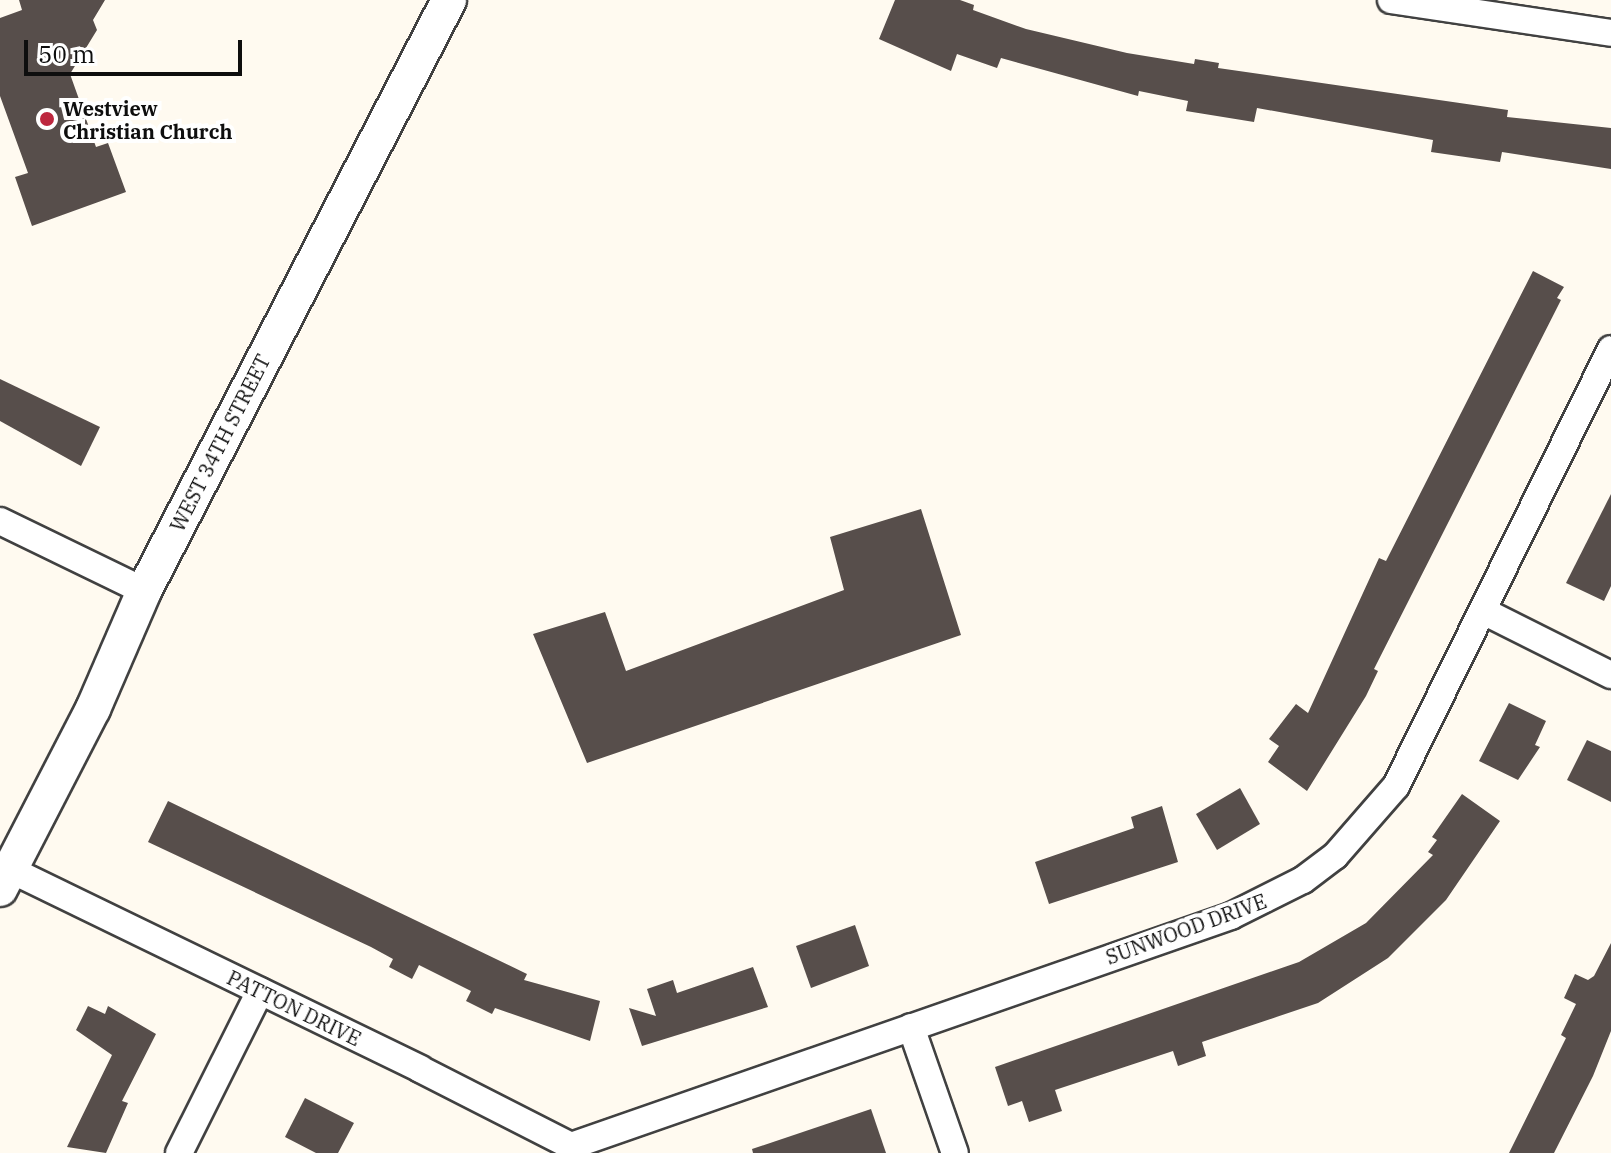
<!DOCTYPE html>
<style>
body{margin:0}
#map{position:relative;width:1611px;height:1153px;overflow:hidden;background:#fffaf0;font-family:"IBM Plex Serif",serif}
div>[style]{position:absolute}
[style*='--x']{left:calc(var(--x)*1px);top:calc(var(--y)*1px);width:calc(var(--w)*1px);rotate:calc(var(--a)*1deg)}
.building>*{inset:0;background:#574e4b}
.roads{filter:drop-shadow(2px 0 #414141) drop-shadow(-2px 0 #414141) drop-shadow(0 2px #414141) drop-shadow(0 -2px #414141)}
.minor>*{height:26px;margin:-13px;padding:0 13px;transform-origin:13px;border-radius:13px;background:#fff}
.tertiary>*{height:34px;margin:-17px;padding:0 17px;transform-origin:17px;border-radius:17px;background:#fff}
.dots>*{width:22px;height:22px;translate:-50% -50%;box-sizing:border-box;border:4px solid #fff;border-radius:50%}
span{translate:-50% -50%;white-space:nowrap;text-align:center;line-height:1.15;-webkit-text-stroke:8px #fff;paint-order:stroke}
.poi-label{font-size:20px;color:#0e0e0e;font-weight:700}
.left{translate:0 -50%;text-align:left}
.street-label{font-size:20px;color:#0e0e0e}
.scale{position:absolute;left:24px;top:40px;width:218px;height:36px;box-sizing:border-box;border:4px solid #0e0e0e;border-top:0;padding-left:10px;font-size:24px;line-height:28px;white-space:nowrap;color:#0e0e0e;-webkit-text-stroke:6px #fff;paint-order:stroke}
</style>
<div id="map">
<div class="building">
<i style="clip-path:polygon(19px 0,105px 0,93px 20px,97px 30px,70px 74px,96px 147px,108px 143px,126px 192px,32px 226px,15px 177px,28px 173px,0 96px,0 18px,22px 10px)"></i>
<i style="clip-path:polygon(895px 0,960px 0,974px 5px,973px 10px,1026px 29px,1127px 53px,1194px 64px,1195px 59px,1219px 63px,1218px 68px,1508px 110px,1507px 117px,1611px 128px,1611px 169px,1502px 152px,1500px 162px,1431px 152px,1433px 140px,1257px 108px,1254px 122px,1186px 111px,1188px 101px,1139px 91px,1138px 96px,1001px 58px,997px 68px,957px 54px,951px 71px,879px 39px)"></i>
<i style="clip-path:polygon(1533px 271px,1564px 287px,1557px 298px,1561px 300px,1374px 669px,1378px 671px,1366px 696px,1307px 791px,1268px 762px,1279px 746px,1269px 739px,1296px 704px,1308px 713px,1379px 558px,1386px 561px)"></i>
<i style="clip-path:polygon(0 379px,100px 427px,81px 466px,0 421px)"></i>
<i style="clip-path:polygon(1611px 494px,1611px 586px,1604px 601px,1566px 583px)"></i>
<i style="clip-path:polygon(921px 509px,961px 635px,587px 763px,533px 634px,605px 612px,626px 671px,844px 590px,830px 537px)"></i>
<i style="clip-path:polygon(1509px 703px,1546px 721px,1535px 745px,1540px 747px,1518px 780px,1479px 761px)"></i>
<i style="clip-path:polygon(1587px 740px,1611px 751px,1611px 802px,1567px 780px)"></i>
<i style="clip-path:polygon(1240px 788px,1260px 824px,1217px 850px,1196px 814px)"></i>
<i style="clip-path:polygon(1462px 794px,1500px 821px,1446px 900px,1388px 958px,1318px 1003px,1202px 1042px,1206px 1056px,1178px 1066px,1173px 1051px,1055px 1090px,1062px 1111px,1029px 1122px,1022px 1101px,1008px 1106px,995px 1067px,1299px 962px,1366px 923px,1433px 855px,1428px 852px,1437px 840px,1432px 837px)"></i>
<i style="clip-path:polygon(168px 801px,527px 974px,524px 980px,600px 1001px,590px 1041px,495px 1008px,492px 1014px,466px 1001px,471px 991px,419px 965px,412px 979px,389px 967px,393px 959px,371px 947px,148px 842px)"></i>
<i style="clip-path:polygon(1162px 806px,1178px 862px,1049px 904px,1035px 862px,1134px 828px,1131px 817px)"></i>
<i style="clip-path:polygon(855px 925px,869px 966px,811px 988px,796px 946px)"></i>
<i style="clip-path:polygon(1611px 943px,1611px 1031px,1593px 1076px,1554px 1153px,1509px 1153px,1566px 1038px,1561px 1035px,1576px 1004px,1564px 998px,1575px 974px,1588px 980px,1594px 976px)"></i>
<i style="clip-path:polygon(753px 967px,768px 1007px,642px 1046px,629px 1008px,656px 1016px,647px 989px,673px 980px,677px 993px)"></i>
<i style="clip-path:polygon(88px 1006px,105px 1014px,108px 1006px,156px 1034px,122px 1101px,128px 1103px,106px 1153px,67px 1147px,112px 1055px,76px 1030px)"></i>
<i style="clip-path:polygon(305px 1098px,354px 1123px,338px 1153px,316px 1153px,285px 1137px)"></i>
<i style="clip-path:polygon(871px 1109px,886px 1153px,753px 1153px,752px 1149px)"></i>
</div>
<div class="roads">
<div class="minor">
<i style="--x:1391;--y:0;--w:222;--a:8.5"></i>
<i style="--x:0;--y:521;--w:160;--a:25.9"></i>
<i style="--x:1483;--y:611;--w:143;--a:26.6"></i>
<i style="--x:9;--y:869;--w:457;--a:25.9"></i>
<i style="--x:420;--y:1069;--w:169;--a:27"></i>
<i style="--x:571;--y:1146;--w:8;--a:67"></i>
<i style="--x:911;--y:1027;--w:133;--a:70.8"></i>
<i style="--x:571;--y:1146;--w:699;--a:-19.21"></i>
<i style="--x:1231;--y:916;--w:80;--a:-26.6"></i>
<i style="--x:1303;--y:880;--w:40;--a:-37"></i>
<i style="--x:1335;--y:856;--w:93;--a:-48.9"></i>
<i style="--x:1396;--y:786;--w:487;--a:-63.8"></i>
<i style="--x:179;--y:1153;--w:181;--a:-63.4"></i>
</div>
<div class="tertiary">
<i style="--x:0;--y:889;--w:203;--a:-62.7"></i>
<i style="--x:93;--y:709;--w:129;--a:-66.6"></i>
<i style="--x:144;--y:591;--w:665;--a:-62.7"></i>
</div>
</div>
<div class="dots">
<i style="left:47px;top:119px;background:#bd273e"></i>
</div>
<div class="poi-label">
<span class="left" style="left:63px;top:120px">Westview<br>Christian Church</span>
</div>
<div class="street-label">
<span style="left:220px;top:443px;rotate:-63deg">WEST 34TH STREET</span>
<span style="left:1186px;top:929px;rotate:-20deg">SUNWOOD DRIVE</span>
<span style="left:294px;top:1008px;rotate:26deg">PATTON DRIVE</span>
</div>
<div class="scale">50 m</div>
</div>
